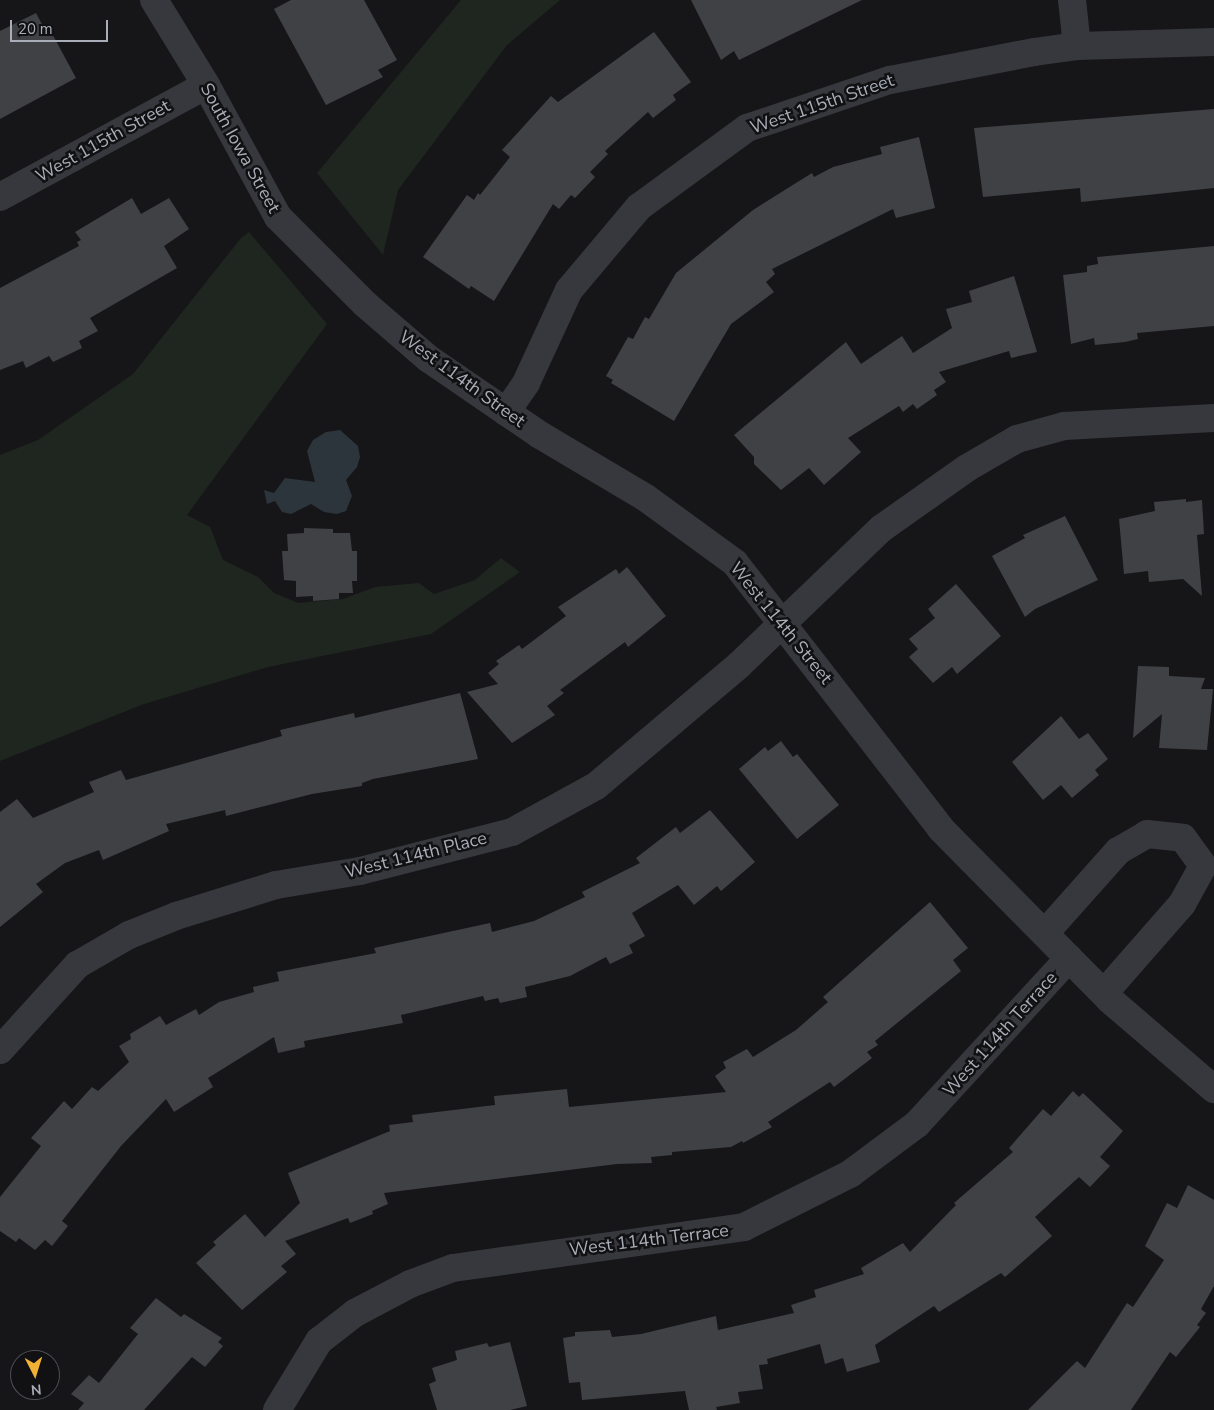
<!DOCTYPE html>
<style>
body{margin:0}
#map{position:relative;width:1214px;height:1410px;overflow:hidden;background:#161618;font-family:"Nunito Sans",sans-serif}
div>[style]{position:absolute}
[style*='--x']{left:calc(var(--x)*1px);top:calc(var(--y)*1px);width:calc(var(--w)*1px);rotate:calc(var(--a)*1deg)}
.green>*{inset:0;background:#1e261f}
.water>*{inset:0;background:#2c353c}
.building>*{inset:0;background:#404145}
.minor>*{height:28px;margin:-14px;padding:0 14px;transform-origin:14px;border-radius:14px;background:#37383d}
span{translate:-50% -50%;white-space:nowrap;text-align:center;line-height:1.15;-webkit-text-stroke:5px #111113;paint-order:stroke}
.street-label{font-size:18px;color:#a8adb8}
.north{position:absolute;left:10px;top:1350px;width:50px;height:50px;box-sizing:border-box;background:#111113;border:1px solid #4d4f55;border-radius:50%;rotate:175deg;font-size:14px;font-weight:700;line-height:20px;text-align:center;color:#a8adb8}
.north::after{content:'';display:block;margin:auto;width:18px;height:22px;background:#f2b134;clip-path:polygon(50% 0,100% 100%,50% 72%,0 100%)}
.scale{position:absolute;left:10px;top:20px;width:98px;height:22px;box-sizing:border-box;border:2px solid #a8adb8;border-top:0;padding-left:6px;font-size:15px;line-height:18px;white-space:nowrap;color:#a8adb8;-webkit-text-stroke:4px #111113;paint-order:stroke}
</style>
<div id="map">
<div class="green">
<i style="clip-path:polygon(461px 0,560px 0,507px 45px,398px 190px,383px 255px,317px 173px)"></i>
<i style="clip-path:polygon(249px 232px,327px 324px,187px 515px,210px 527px,223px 560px,258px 577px,274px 593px,298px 603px,343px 599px,375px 587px,419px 583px,434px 594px,475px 580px,501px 558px,520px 572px,431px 634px,268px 667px,144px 704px,0 761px,0 455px,38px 440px,133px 374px,241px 238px)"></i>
</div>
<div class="water">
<i style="clip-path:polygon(340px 430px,358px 446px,360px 457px,357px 467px,346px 480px,352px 496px,346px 511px,337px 514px,324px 512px,311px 504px,291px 514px,282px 512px,275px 501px,267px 504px,264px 490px,274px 493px,285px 478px,315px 482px,307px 451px,313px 440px,326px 432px)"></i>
</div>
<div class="building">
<i style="clip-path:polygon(291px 0,364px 0,397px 60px,378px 70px,383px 77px,326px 105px,274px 9px)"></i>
<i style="clip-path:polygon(691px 0,862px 0,739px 60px,734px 51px,721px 60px)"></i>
<i style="clip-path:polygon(36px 13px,44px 28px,48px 26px,76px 78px,0 119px,0 31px)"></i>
<i style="clip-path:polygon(654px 32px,691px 82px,673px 95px,676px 100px,653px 118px,648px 112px,605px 151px,608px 154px,590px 172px,595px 177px,575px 198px,571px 195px,559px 209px,553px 204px,494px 301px,471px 286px,469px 289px,423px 257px,467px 195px,474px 200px,478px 193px,480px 195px,510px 157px,502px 150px,551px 96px,558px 102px)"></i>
<i style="clip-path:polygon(1214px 109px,1214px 188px,1081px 202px,1080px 188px,983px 197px,974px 128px)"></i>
<i style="clip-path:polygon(919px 137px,935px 208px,896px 218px,893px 209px,772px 269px,775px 274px,766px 282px,774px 292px,731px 324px,674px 421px,611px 383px,613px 380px,606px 376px,628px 337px,633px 339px,645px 317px,649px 319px,676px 273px,753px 210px,812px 173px,814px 177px,833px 167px,882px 154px,880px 147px)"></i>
<i style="clip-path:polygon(132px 198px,141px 214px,169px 198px,189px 229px,164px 246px,177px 268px,90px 318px,98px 331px,79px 341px,82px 348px,53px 362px,49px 356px,26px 368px,23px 361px,0 370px,0 288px,79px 246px,77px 242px,81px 240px,75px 232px)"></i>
<i style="clip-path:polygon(1214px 246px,1214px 326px,1137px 333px,1138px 339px,1125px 342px,1095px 345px,1094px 338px,1071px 344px,1063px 275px,1087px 272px,1087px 266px,1098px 264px,1097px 257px)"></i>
<i style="clip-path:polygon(1014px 276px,1037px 352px,1011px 358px,1009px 351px,939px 372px,946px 382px,934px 390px,937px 395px,917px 409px,913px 404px,903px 412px,899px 406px,848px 438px,861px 452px,824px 485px,809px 468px,781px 490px,754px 464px,754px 457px,734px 435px,846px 342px,861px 364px,902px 336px,913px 353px,952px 328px,946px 309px,972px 302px,969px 291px)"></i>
<i style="clip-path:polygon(1186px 499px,1186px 502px,1202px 500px,1204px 534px,1197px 535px,1202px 596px,1183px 579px,1149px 582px,1148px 571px,1124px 574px,1119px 519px,1155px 511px,1154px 502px)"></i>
<i style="clip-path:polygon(1065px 516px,1098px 580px,1035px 609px,1025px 617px,992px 556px,1025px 538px,1023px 535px)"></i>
<i style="clip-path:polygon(304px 528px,333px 529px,333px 533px,350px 533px,352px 551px,357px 551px,357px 581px,352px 581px,353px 593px,339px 593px,339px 599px,313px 601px,313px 596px,296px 597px,296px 581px,284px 580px,282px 551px,288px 551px,287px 534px,304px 533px)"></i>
<i style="clip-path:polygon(627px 567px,666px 616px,628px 647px,625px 642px,560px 690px,564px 693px,547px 706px,555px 715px,512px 743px,467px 692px,498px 684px,488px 673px,499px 664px,496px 661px,519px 645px,522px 649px,566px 616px,558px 607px,616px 569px,619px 574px)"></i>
<i style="clip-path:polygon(956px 584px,1001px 636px,957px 674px,952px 667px,933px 683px,909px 657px,918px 649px,909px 639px,935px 618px,928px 609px)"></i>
<i style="clip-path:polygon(1138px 666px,1169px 667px,1169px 676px,1205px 678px,1201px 689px,1213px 689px,1207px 750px,1159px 748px,1162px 714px,1133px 738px)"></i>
<i style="clip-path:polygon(460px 693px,478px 759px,373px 779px,362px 783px,362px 786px,312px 794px,226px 816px,225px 810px,166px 824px,169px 831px,103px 860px,99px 850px,65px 863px,36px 884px,43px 892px,0 927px,0 812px,17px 799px,33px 818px,94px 792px,89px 782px,121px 770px,126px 780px,282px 736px,280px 730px,354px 713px,355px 718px)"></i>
<i style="clip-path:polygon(1061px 716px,1079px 739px,1088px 733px,1108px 759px,1095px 770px,1099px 775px,1072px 798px,1061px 785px,1043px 800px,1012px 762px)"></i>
<i style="clip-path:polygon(781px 741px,793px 757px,797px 754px,839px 805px,797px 839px,739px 769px,765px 747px,768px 751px)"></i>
<i style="clip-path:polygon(710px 810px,755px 862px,721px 891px,717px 886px,694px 905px,678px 885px,632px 913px,645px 936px,629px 945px,633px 953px,610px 964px,606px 957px,570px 976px,525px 987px,527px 997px,500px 1003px,498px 998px,485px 1001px,483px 996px,401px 1015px,403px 1023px,304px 1041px,305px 1047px,278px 1053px,274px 1037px,208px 1078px,213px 1087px,174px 1112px,166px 1099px,121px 1146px,62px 1221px,68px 1226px,52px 1246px,45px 1240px,35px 1250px,19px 1238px,16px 1242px,0 1231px,0 1197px,41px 1146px,31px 1138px,64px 1101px,72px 1109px,92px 1087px,98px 1091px,129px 1062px,119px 1046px,131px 1039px,130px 1034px,160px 1016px,166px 1025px,196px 1009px,199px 1015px,219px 1002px,254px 992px,253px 987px,279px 981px,277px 972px,376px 953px,374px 948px,490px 923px,492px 932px,534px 921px,585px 897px,582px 892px,640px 863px,636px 858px,676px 827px,680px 833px)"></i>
<i style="clip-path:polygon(930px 902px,968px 948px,953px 960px,961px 971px,875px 1041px,878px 1045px,867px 1052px,872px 1058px,834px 1087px,830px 1082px,768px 1122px,772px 1127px,743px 1143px,742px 1141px,731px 1147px,672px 1152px,672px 1155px,651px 1157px,652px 1163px,617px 1164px,384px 1193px,388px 1204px,372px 1211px,373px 1214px,350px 1223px,348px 1218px,285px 1241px,296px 1254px,281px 1266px,287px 1272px,242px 1310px,196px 1263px,216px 1245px,213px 1242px,245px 1214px,265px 1237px,300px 1203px,288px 1173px,390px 1131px,389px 1125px,413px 1122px,412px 1115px,495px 1105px,494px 1096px,567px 1089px,569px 1107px,726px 1092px,715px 1076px,726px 1068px,723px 1062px,747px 1049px,753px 1057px,796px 1030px,828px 1002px,823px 997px)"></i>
<i style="clip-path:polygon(1073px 1091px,1079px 1097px,1083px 1093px,1123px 1131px,1100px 1157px,1110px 1166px,1090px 1187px,1079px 1177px,1035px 1217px,1052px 1236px,1005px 1277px,1001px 1273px,939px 1312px,934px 1306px,875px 1345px,880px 1362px,847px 1372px,843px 1358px,825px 1364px,820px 1344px,767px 1359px,768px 1364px,759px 1365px,763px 1389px,738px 1392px,740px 1403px,716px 1407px,717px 1410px,689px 1410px,685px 1391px,582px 1400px,580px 1382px,569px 1383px,563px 1338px,575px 1336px,575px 1332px,610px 1330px,612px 1337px,641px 1334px,716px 1316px,718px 1330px,794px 1313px,791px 1305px,816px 1297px,814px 1290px,864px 1274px,861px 1268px,903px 1243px,910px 1252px,956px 1205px,954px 1203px,1013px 1152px,1009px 1148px,1043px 1109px,1051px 1116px)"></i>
<i style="clip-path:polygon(1188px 1185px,1214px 1200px,1214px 1286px,1201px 1309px,1206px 1313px,1197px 1325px,1200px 1327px,1176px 1357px,1170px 1352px,1131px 1410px,1028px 1410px,1077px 1361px,1085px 1368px,1127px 1303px,1133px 1307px,1164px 1260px,1145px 1246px,1167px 1203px,1177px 1208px)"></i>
<i style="clip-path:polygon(156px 1298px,181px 1317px,184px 1314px,222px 1338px,218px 1342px,223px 1346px,205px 1367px,192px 1357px,144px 1410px,78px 1410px,84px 1403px,71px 1394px,89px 1375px,99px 1383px,138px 1334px,130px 1328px)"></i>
<i style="clip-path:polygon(510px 1342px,527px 1406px,510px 1410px,437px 1410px,429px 1384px,436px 1381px,432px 1368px,457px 1360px,455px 1351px,487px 1343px,489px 1347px)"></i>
</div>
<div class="minor">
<i style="--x:154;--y:0;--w:100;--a:58.5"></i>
<i style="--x:206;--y:85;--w:150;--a:61.4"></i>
<i style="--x:278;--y:217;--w:123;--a:45"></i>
<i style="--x:365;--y:304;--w:84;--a:40.7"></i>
<i style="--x:429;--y:359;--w:135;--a:34.4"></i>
<i style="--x:540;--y:435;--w:123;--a:30.7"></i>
<i style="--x:646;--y:498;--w:110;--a:36.1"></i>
<i style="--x:735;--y:563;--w:336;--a:52.2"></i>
<i style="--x:941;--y:829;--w:240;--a:45.3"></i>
<i style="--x:1110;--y:1000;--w:137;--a:40.6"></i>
<i style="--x:1072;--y:0;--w:46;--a:83.8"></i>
<i style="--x:0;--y:197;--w:234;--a:-28.5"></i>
<i style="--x:506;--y:412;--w:35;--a:-55"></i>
<i style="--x:526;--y:383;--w:102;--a:-65.2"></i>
<i style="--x:569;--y:290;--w:109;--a:-49.9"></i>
<i style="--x:639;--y:207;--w:134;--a:-36.2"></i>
<i style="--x:747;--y:128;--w:151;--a:-18.6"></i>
<i style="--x:890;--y:80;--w:147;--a:-11"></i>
<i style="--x:1034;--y:52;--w:43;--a:-7.9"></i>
<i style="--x:1077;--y:46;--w:137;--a:-1.7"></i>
<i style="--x:1045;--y:933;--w:110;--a:-48.3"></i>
<i style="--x:1118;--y:851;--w:34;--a:-30"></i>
<i style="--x:1147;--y:834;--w:36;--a:6"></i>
<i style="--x:1183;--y:838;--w:34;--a:54"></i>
<i style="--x:1203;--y:866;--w:43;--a:118.9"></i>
<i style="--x:1182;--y:904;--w:118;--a:131.2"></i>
<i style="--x:0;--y:1050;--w:115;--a:-47.8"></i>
<i style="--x:77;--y:965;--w:60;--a:-30"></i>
<i style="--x:129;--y:935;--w:51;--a:-22"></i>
<i style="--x:176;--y:916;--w:105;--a:-17.2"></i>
<i style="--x:276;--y:885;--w:85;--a:-9.5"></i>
<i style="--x:360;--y:871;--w:157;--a:-14.4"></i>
<i style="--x:512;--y:832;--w:96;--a:-28.7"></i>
<i style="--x:596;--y:786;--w:187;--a:-40.2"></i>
<i style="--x:739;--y:665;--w:198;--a:-43.8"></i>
<i style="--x:882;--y:528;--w:104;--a:-35.2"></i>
<i style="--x:967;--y:468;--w:58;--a:-30.1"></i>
<i style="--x:1017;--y:439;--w:49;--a:-15.5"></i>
<i style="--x:1064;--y:426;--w:150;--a:-3.1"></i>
<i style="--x:277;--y:1410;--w:81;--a:-58.7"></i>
<i style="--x:319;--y:1341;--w:46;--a:-37.9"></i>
<i style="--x:355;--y:1313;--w:62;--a:-27.8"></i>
<i style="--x:410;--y:1284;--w:46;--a:-20.4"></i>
<i style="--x:453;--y:1268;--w:294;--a:-8"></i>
<i style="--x:744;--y:1227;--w:119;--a:-26.6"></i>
<i style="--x:850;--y:1174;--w:84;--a:-36.7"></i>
<i style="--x:917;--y:1124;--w:225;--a:-47.5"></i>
</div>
<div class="street-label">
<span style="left:822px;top:104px;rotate:-19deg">West 115th Street</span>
<span style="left:103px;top:141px;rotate:-29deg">West 115th Street</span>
<span style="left:240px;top:148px;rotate:61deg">South Iowa Street</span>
<span style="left:462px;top:379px;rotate:36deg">West 114th Street</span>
<span style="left:781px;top:623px;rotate:51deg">West 114th Street</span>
<span style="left:416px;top:855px;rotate:-14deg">West 114th Place</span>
<span style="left:1000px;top:1034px;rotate:-48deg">West 114th Terrace</span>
<span style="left:649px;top:1240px;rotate:-7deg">West 114th Terrace</span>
</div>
<div class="north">N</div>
<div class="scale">20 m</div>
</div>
